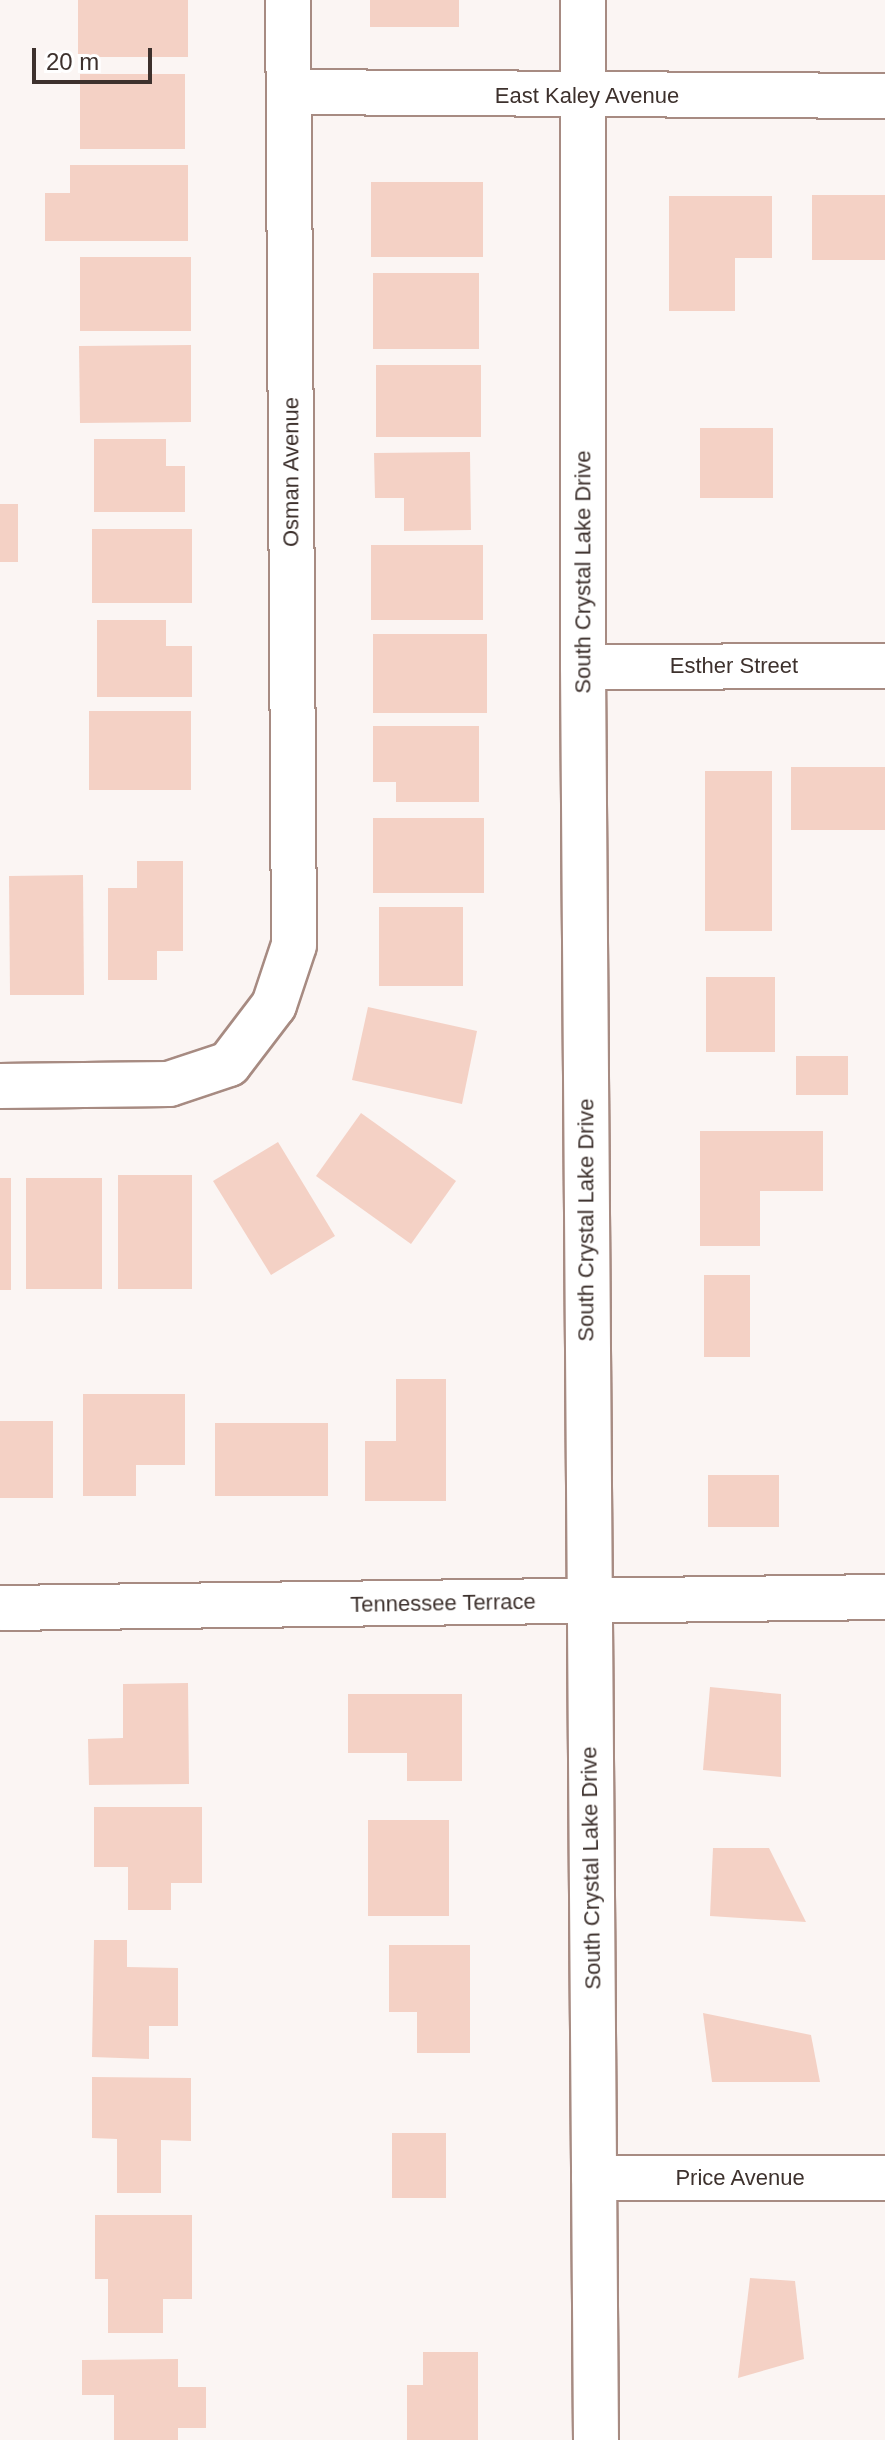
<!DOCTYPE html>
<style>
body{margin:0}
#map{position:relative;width:885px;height:2440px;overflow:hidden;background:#fbf5f3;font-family:Helvetica,sans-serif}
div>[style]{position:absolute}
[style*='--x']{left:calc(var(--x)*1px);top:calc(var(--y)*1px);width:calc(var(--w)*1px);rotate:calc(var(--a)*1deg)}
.building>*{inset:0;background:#f4d1c5}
.roads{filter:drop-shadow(2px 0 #a78b82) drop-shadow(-2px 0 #a78b82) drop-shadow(0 2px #a78b82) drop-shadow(0 -2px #a78b82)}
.minor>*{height:44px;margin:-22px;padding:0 22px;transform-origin:22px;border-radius:22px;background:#fff}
span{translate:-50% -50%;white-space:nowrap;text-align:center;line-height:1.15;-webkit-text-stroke:8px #fff;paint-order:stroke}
.street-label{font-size:22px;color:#3d312d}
.scale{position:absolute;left:32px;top:48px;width:120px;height:36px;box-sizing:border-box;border:4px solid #3d312d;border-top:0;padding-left:10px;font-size:24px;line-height:28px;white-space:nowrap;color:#3d312d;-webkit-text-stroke:6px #fff;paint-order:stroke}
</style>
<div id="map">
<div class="building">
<i style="clip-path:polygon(78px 0,188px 0,188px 57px,78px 57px)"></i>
<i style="clip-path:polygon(370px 0,459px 0,459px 27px,370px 27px)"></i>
<i style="clip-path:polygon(80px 74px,185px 74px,185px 149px,80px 149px)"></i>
<i style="clip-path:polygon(70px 165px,188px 165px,188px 241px,45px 241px,45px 193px,70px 193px)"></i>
<i style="clip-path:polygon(371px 182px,483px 182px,483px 257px,371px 257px)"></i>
<i style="clip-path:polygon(812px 195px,885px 195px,885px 260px,812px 260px)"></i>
<i style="clip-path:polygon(669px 196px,772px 196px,772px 258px,735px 258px,735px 311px,669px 311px)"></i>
<i style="clip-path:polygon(80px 257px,191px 257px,191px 331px,80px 331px)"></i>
<i style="clip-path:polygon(373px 273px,479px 273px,479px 349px,373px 349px)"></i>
<i style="clip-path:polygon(191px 345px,191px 422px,80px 423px,79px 346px)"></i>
<i style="clip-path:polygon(376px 365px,481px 365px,481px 437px,376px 437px)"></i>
<i style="clip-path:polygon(700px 428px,773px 428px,773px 498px,700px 498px)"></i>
<i style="clip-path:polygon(94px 439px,166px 439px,166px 466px,185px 466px,185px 512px,94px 512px)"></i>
<i style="clip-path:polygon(470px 452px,471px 530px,404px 531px,404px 498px,375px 498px,374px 453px)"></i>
<i style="clip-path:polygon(0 504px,18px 504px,18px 562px,0 562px)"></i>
<i style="clip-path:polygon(92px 529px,192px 529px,192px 603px,92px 603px)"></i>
<i style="clip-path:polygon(371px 545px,483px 545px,483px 620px,371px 620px)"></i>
<i style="clip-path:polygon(97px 620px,166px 620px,166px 646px,192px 646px,192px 697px,97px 697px)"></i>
<i style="clip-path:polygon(373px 634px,487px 634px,487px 713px,373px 713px)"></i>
<i style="clip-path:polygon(89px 711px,191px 711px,191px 790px,89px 790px)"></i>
<i style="clip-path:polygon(373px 726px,479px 726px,479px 802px,396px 802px,396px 782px,373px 782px)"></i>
<i style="clip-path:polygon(791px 767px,885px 767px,885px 830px,791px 830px)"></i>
<i style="clip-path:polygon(705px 771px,772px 771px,772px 931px,705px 931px)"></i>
<i style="clip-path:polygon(373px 818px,484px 818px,484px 893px,373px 893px)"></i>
<i style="clip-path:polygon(137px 861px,183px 861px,183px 951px,157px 951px,157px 980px,108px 980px,108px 888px,137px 888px)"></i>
<i style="clip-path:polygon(83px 875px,84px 995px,10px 995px,9px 876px)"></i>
<i style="clip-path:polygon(379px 907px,463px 907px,463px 986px,379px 986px)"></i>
<i style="clip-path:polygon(706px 977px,775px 977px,775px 1052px,706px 1052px)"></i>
<i style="clip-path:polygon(368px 1007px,477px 1031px,462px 1104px,352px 1080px)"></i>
<i style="clip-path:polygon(796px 1056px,848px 1056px,848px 1095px,796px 1095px)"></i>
<i style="clip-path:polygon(361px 1113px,456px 1181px,411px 1244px,316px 1176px)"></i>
<i style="clip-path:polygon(700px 1131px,823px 1131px,823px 1191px,760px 1191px,760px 1246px,700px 1246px)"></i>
<i style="clip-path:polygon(278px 1142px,335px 1236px,271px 1275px,213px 1181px)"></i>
<i style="clip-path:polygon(118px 1175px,192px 1175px,192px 1289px,118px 1289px)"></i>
<i style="clip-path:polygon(0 1178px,11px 1178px,11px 1290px,0 1290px)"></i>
<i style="clip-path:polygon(26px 1178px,102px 1178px,102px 1289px,26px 1289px)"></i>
<i style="clip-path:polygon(704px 1275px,750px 1275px,750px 1357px,704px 1357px)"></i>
<i style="clip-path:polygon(396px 1379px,446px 1379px,446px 1501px,365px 1501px,365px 1441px,396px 1441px)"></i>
<i style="clip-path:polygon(83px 1394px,185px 1394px,185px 1465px,136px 1465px,136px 1496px,83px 1496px)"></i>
<i style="clip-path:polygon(0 1421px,53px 1421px,53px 1498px,0 1498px)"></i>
<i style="clip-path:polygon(215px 1423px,328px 1423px,328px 1496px,215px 1496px)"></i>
<i style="clip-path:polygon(708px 1475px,779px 1475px,779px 1527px,708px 1527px)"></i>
<i style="clip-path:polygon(188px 1683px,189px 1784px,89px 1785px,88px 1739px,123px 1738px,123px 1684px)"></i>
<i style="clip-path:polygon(710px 1687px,781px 1694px,781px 1777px,703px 1770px)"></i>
<i style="clip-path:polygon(348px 1694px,462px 1694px,462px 1781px,407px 1781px,407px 1753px,348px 1753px)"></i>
<i style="clip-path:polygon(94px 1807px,202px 1807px,202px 1883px,171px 1883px,171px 1910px,128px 1910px,128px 1867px,94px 1867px)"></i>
<i style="clip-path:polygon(368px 1820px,449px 1820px,449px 1916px,368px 1916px)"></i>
<i style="clip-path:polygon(713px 1848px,769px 1848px,806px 1922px,710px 1916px)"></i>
<i style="clip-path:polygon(94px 1940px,127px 1940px,127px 1967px,178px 1968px,178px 2026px,149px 2026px,149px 2059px,92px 2057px)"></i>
<i style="clip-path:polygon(389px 1945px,470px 1945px,470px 2053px,417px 2053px,417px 2012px,389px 2012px)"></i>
<i style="clip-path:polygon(703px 2013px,811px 2035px,820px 2082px,712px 2082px)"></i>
<i style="clip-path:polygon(92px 2077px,191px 2078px,191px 2141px,161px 2140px,161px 2193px,117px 2193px,117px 2139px,92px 2138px)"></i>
<i style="clip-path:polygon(392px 2133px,446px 2133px,446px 2198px,392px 2198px)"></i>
<i style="clip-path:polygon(95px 2215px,192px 2215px,192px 2299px,163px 2299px,163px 2333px,108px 2333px,108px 2279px,95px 2279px)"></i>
<i style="clip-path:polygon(750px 2278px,795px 2281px,804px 2359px,738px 2378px)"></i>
<i style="clip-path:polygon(423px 2352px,478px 2352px,478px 2440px,407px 2440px,407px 2385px,423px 2385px)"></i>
<i style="clip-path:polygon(178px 2359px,178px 2387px,206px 2387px,206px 2428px,178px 2428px,178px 2440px,114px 2440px,114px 2395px,82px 2395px,82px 2360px)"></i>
</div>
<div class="roads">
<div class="minor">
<i style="--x:583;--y:0;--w:667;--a:90"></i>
<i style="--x:583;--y:667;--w:1773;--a:89.58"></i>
<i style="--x:289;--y:92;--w:596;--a:0.38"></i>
<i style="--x:583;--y:667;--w:302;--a:-0.2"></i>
<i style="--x:0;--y:1086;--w:169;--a:-0.7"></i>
<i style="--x:169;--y:1084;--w:63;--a:-18.4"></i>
<i style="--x:229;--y:1064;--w:74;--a:-52.7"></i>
<i style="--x:274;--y:1005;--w:63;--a:-71.6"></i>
<i style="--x:294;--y:945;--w:945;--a:-90.36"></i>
<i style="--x:0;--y:1608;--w:885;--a:-0.71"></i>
<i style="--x:594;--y:2178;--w:291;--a:0"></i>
</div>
</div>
<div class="street-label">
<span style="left:587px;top:96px">East Kaley Avenue</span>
<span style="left:291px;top:472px;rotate:-90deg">Osman Avenue</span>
<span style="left:583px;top:572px;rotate:-90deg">South Crystal Lake Drive</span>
<span style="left:734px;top:666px">Esther Street</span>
<span style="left:586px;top:1220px;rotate:-90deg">South Crystal Lake Drive</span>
<span style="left:443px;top:1603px;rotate:-1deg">Tennessee Terrace</span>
<span style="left:591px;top:1868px;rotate:-91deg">South Crystal Lake Drive</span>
<span style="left:740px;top:2178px">Price Avenue</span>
</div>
<div class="scale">20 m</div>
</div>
